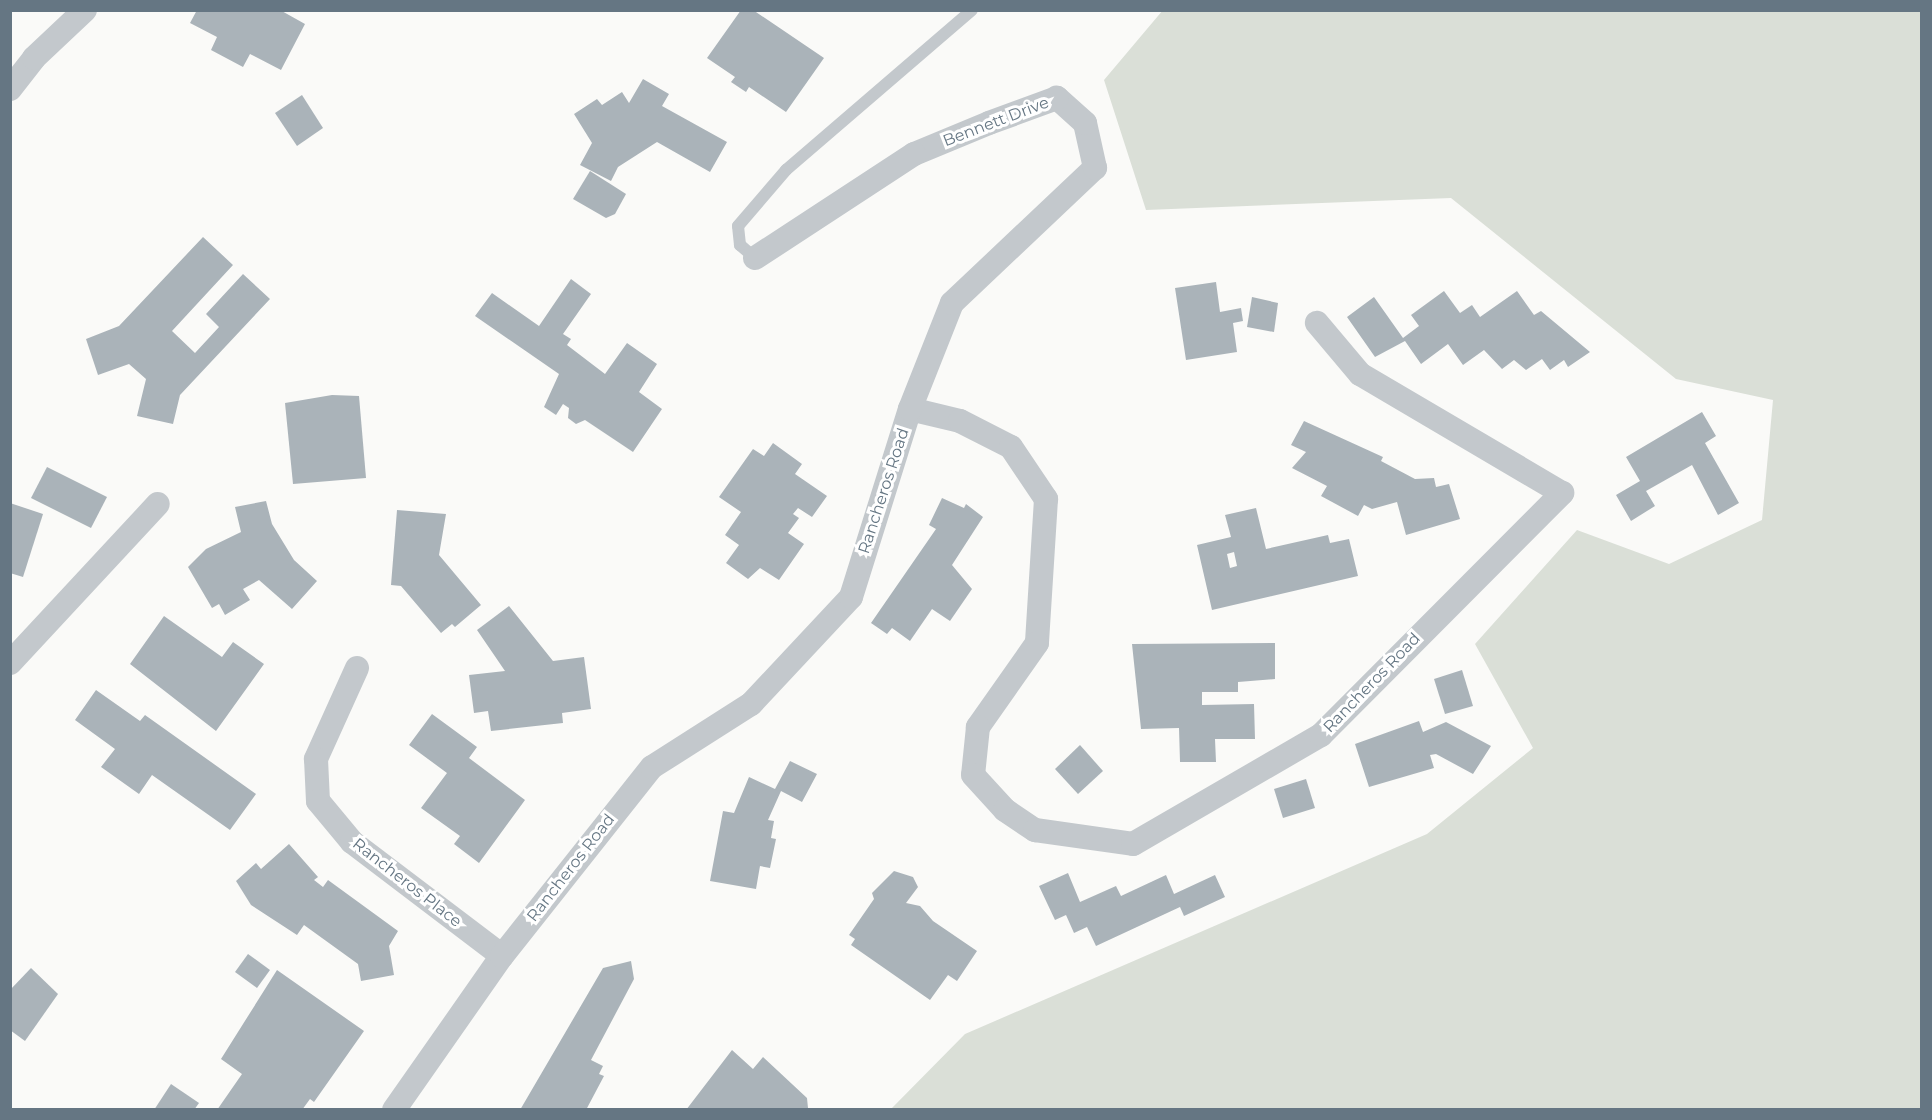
<!DOCTYPE html>
<style>
body{margin:0}
#map{position:relative;width:1932px;height:1120px;overflow:hidden;background:#fafaf8;font-family:Montserrat,sans-serif}
div>[style]{position:absolute}
[style*='--x']{left:calc(var(--x)*1px);top:calc(var(--y)*1px);width:calc(var(--w)*1px);rotate:calc(var(--a)*1deg)}
.green>*{inset:0;background:#dadfd7}
.building>*{inset:0;background:#aab3b9}
.service>*{height:12px;margin:-6px;padding:0 6px;transform-origin:6px;border-radius:6px;background:#c3c8cc}
.minor>*{height:24px;margin:-12px;padding:0 12px;transform-origin:12px;border-radius:12px;background:#c3c8cc}
span{translate:-50% -50%;white-space:nowrap;text-align:center;line-height:1.15;-webkit-text-stroke:6px #fff;paint-order:stroke}
.street-label{font-size:16px;color:#657683}
.frame{position:absolute;inset:0;border:12px solid #657683;pointer-events:none}
</style>
<div id="map">
<div class="green">
<i style="clip-path:polygon(1163px 10px,1921px 11px,1921px 1109px,891px 1109px,965px 1034px,1427px 834px,1533px 748px,1475px 644px,1577px 530px,1669px 564px,1762px 520px,1773px 400px,1676px 379px,1451px 198px,1146px 210px,1104px 80px)"></i>
</div>
<div class="building">
<i style="clip-path:polygon(197px 10px,280px 10px,305px 24px,281px 70px,250px 54px,243px 67px,211px 50px,217px 37px,190px 23px)"></i>
<i style="clip-path:polygon(741px 10px,753px 10px,824px 58px,786px 112px,749px 87px,746px 92px,731px 82px,735px 77px,707px 58px)"></i>
<i style="clip-path:polygon(643px 79px,669px 94px,662px 106px,727px 142px,710px 172px,657px 142px,618px 167px,611px 181px,580px 165px,592px 143px,574px 114px,597px 99px,602px 105px,622px 92px,629px 103px)"></i>
<i style="clip-path:polygon(302px 95px,323px 128px,297px 146px,275px 113px)"></i>
<i style="clip-path:polygon(590px 171px,626px 194px,615px 214px,606px 218px,573px 199px)"></i>
<i style="clip-path:polygon(203px 237px,233px 265px,172px 331px,195px 353px,219px 327px,206px 314px,243px 274px,270px 299px,180px 395px,173px 424px,137px 416px,146px 379px,129px 364px,98px 375px,86px 339px,119px 326px)"></i>
<i style="clip-path:polygon(571px 279px,591px 294px,563px 334px,571px 339px,567px 345px,605px 374px,627px 343px,657px 364px,639px 392px,662px 409px,633px 452px,585px 420px,576px 424px,568px 418px,569px 408px,563px 404px,556px 415px,544px 407px,559px 374px,475px 316px,492px 293px,539px 326px)"></i>
<i style="clip-path:polygon(1216px 282px,1220px 312px,1241px 308px,1243px 321px,1233px 323px,1237px 352px,1186px 360px,1175px 288px)"></i>
<i style="clip-path:polygon(1444px 291px,1460px 313px,1472px 305px,1480px 317px,1517px 291px,1534px 315px,1541px 311px,1590px 352px,1568px 367px,1564px 360px,1550px 370px,1542px 359px,1526px 370px,1514px 360px,1502px 369px,1484px 350px,1463px 365px,1448px 344px,1421px 364px,1405px 341px,1375px 357px,1347px 317px,1374px 297px,1403px 338px,1419px 326px,1411px 315px)"></i>
<i style="clip-path:polygon(1252px 297px,1278px 303px,1274px 332px,1247px 327px)"></i>
<i style="clip-path:polygon(332px 395px,359px 396px,366px 478px,293px 484px,285px 403px)"></i>
<i style="clip-path:polygon(1702px 412px,1716px 436px,1705px 443px,1739px 503px,1718px 515px,1692px 465px,1646px 491px,1655px 506px,1631px 521px,1616px 495px,1640px 481px,1626px 457px)"></i>
<i style="clip-path:polygon(1304px 421px,1383px 457px,1381px 461px,1415px 479px,1434px 478px,1436px 487px,1449px 484px,1460px 519px,1406px 535px,1397px 502px,1372px 509px,1364px 505px,1358px 516px,1321px 496px,1327px 486px,1292px 468px,1306px 452px,1291px 445px)"></i>
<i style="clip-path:polygon(773px 443px,802px 464px,795px 474px,827px 496px,812px 517px,798px 508px,793px 514px,799px 518px,788px 533px,804px 544px,779px 580px,760px 568px,748px 579px,726px 563px,739px 545px,725px 535px,741px 512px,719px 497px,753px 449px,764px 456px)"></i>
<i style="clip-path:polygon(47px 467px,107px 497px,91px 528px,31px 498px)"></i>
<i style="clip-path:polygon(942px 498px,964px 508px,966px 504px,983px 517px,952px 565px,972px 589px,950px 621px,932px 609px,910px 641px,892px 628px,887px 634px,871px 623px,936px 529px,929px 525px)"></i>
<i style="clip-path:polygon(266px 501px,272px 524px,294px 560px,317px 581px,292px 609px,259px 580px,243px 589px,250px 600px,225px 615px,219px 604px,212px 608px,188px 567px,206px 549px,241px 532px,235px 507px)"></i>
<i style="clip-path:polygon(10px 503px,43px 514px,23px 577px,10px 573px)"></i>
<i style="clip-path:polygon(evenodd,1256px 508px,1266px 549px,1328px 535px,1330px 543px,1349px 539px,1358px 576px,1212px 610px,1197px 545px,1231px 537px,1225px 515px,1256px 508px,1234px 552px,1237px 566px,1230px 568px,1227px 554px,1234px 552px)"></i>
<i style="clip-path:polygon(397px 510px,446px 514px,439px 555px,481px 605px,455px 627px,452px 624px,441px 633px,401px 586px,391px 585px)"></i>
<i style="clip-path:polygon(509px 606px,553px 661px,584px 657px,591px 709px,562px 713px,563px 723px,491px 731px,488px 711px,474px 713px,469px 675px,505px 671px,477px 630px)"></i>
<i style="clip-path:polygon(164px 616px,222px 657px,233px 642px,264px 664px,216px 731px,130px 664px)"></i>
<i style="clip-path:polygon(1275px 643px,1275px 679px,1238px 682px,1238px 692px,1202px 692px,1202px 705px,1254px 704px,1255px 739px,1215px 739px,1216px 762px,1180px 762px,1179px 728px,1141px 729px,1132px 644px)"></i>
<i style="clip-path:polygon(1462px 670px,1473px 706px,1445px 714px,1434px 679px)"></i>
<i style="clip-path:polygon(96px 690px,140px 721px,145px 715px,256px 794px,230px 830px,152px 775px,139px 794px,101px 767px,115px 749px,75px 720px)"></i>
<i style="clip-path:polygon(432px 714px,477px 747px,469px 758px,525px 800px,479px 863px,454px 844px,460px 836px,421px 808px,447px 773px,409px 745px)"></i>
<i style="clip-path:polygon(1419px 721px,1423px 732px,1446px 722px,1491px 746px,1473px 774px,1436px 754px,1430px 755px,1434px 768px,1369px 787px,1355px 744px)"></i>
<i style="clip-path:polygon(1080px 745px,1103px 771px,1078px 794px,1055px 769px)"></i>
<i style="clip-path:polygon(790px 761px,817px 774px,802px 802px,781px 791px,768px 820px,774px 821px,771px 838px,776px 839px,770px 868px,760px 866px,756px 889px,710px 881px,723px 811px,734px 813px,749px 777px,775px 789px)"></i>
<i style="clip-path:polygon(1306px 779px,1315px 808px,1283px 818px,1274px 789px)"></i>
<i style="clip-path:polygon(289px 844px,318px 877px,314px 880px,323px 887px,328px 880px,398px 931px,389px 946px,394px 975px,361px 981px,358px 964px,304px 925px,297px 935px,251px 905px,236px 881px,256px 863px,261px 869px)"></i>
<i style="clip-path:polygon(894px 871px,913px 877px,918px 887px,906px 903px,920px 906px,933px 921px,977px 951px,957px 981px,948px 975px,930px 1000px,851px 945px,855px 939px,849px 935px,874px 899px,872px 893px)"></i>
<i style="clip-path:polygon(1068px 873px,1080px 902px,1116px 886px,1121px 896px,1166px 875px,1174px 894px,1215px 875px,1225px 897px,1184px 916px,1180px 907px,1096px 946px,1087px 927px,1074px 933px,1066px 915px,1055px 920px,1039px 886px)"></i>
<i style="clip-path:polygon(248px 954px,270px 970px,257px 988px,235px 972px)"></i>
<i style="clip-path:polygon(631px 961px,634px 979px,591px 1060px,603px 1066px,599px 1074px,604px 1076px,586px 1110px,520px 1110px,603px 968px)"></i>
<i style="clip-path:polygon(31px 968px,58px 994px,25px 1041px,10px 1030px,10px 990px)"></i>
<i style="clip-path:polygon(277px 970px,364px 1031px,314px 1102px,310px 1099px,302px 1110px,217px 1110px,242px 1074px,221px 1059px)"></i>
<i style="clip-path:polygon(732px 1050px,753px 1069px,763px 1057px,807px 1098px,808px 1108px,686px 1110px)"></i>
<i style="clip-path:polygon(171px 1084px,199px 1103px,194px 1110px,154px 1110px)"></i>
</div>
<div class="service">
<i style="--x:755;--y:258;--w:20;--a:-139"></i>
<i style="--x:740;--y:245;--w:19;--a:-96"></i>
<i style="--x:738;--y:226;--w:74;--a:-49.4"></i>
<i style="--x:786;--y:170;--w:245;--a:-40.7"></i>
</div>
<div class="minor">
<i style="--x:10;--y:89;--w:39;--a:-52"></i>
<i style="--x:34;--y:58;--w:70;--a:-43.3"></i>
<i style="--x:910;--y:409;--w:51;--a:13.5"></i>
<i style="--x:960;--y:421;--w:57;--a:27"></i>
<i style="--x:1011;--y:447;--w:63;--a:56.1"></i>
<i style="--x:1046;--y:499;--w:144;--a:93.6"></i>
<i style="--x:1037;--y:643;--w:103;--a:125.1"></i>
<i style="--x:978;--y:727;--w:48;--a:95.9"></i>
<i style="--x:973;--y:775;--w:47;--a:47.6"></i>
<i style="--x:1005;--y:810;--w:36;--a:34"></i>
<i style="--x:1035;--y:830;--w:99;--a:8.1"></i>
<i style="--x:1133;--y:844;--w:217;--a:-30.1"></i>
<i style="--x:1321;--y:735;--w:342;--a:-45.1"></i>
<i style="--x:1562;--y:493;--w:234;--a:-149.5"></i>
<i style="--x:1360;--y:374;--w:67;--a:-130.1"></i>
<i style="--x:10;--y:663;--w:217;--a:-47.1"></i>
<i style="--x:357;--y:668;--w:100;--a:114.3"></i>
<i style="--x:316;--y:759;--w:42;--a:87.3"></i>
<i style="--x:318;--y:801;--w:53;--a:50.3"></i>
<i style="--x:352;--y:842;--w:188;--a:37.2"></i>
<i style="--x:394;--y:1110;--w:188;--a:-55"></i>
<i style="--x:502;--y:956;--w:241;--a:-51.6"></i>
<i style="--x:652;--y:767;--w:117;--a:-32.5"></i>
<i style="--x:751;--y:704;--w:146;--a:-46.9"></i>
<i style="--x:851;--y:597;--w:197;--a:-72.6"></i>
<i style="--x:910;--y:409;--w:114;--a:-68.4"></i>
<i style="--x:952;--y:303;--w:197;--a:-43.4"></i>
<i style="--x:1095;--y:168;--w:46;--a:-102.5"></i>
<i style="--x:1085;--y:123;--w:38;--a:-138"></i>
<i style="--x:1057;--y:98;--w:72;--a:159.8"></i>
<i style="--x:989;--y:123;--w:81;--a:157.5"></i>
<i style="--x:914;--y:154;--w:190;--a:146.8"></i>
</div>
<div class="street-label">
<span style="left:996px;top:122px;rotate:-21deg">Bennett Drive</span>
<span style="left:884px;top:491px;rotate:-72deg">Rancheros Road</span>
<span style="left:1372px;top:683px;rotate:-46deg">Rancheros Road</span>
<span style="left:571px;top:868px;rotate:-52deg">Rancheros Road</span>
<span style="left:407px;top:883px;rotate:38deg">Rancheros Place</span>
</div>
<div class="frame"></div>
</div>
